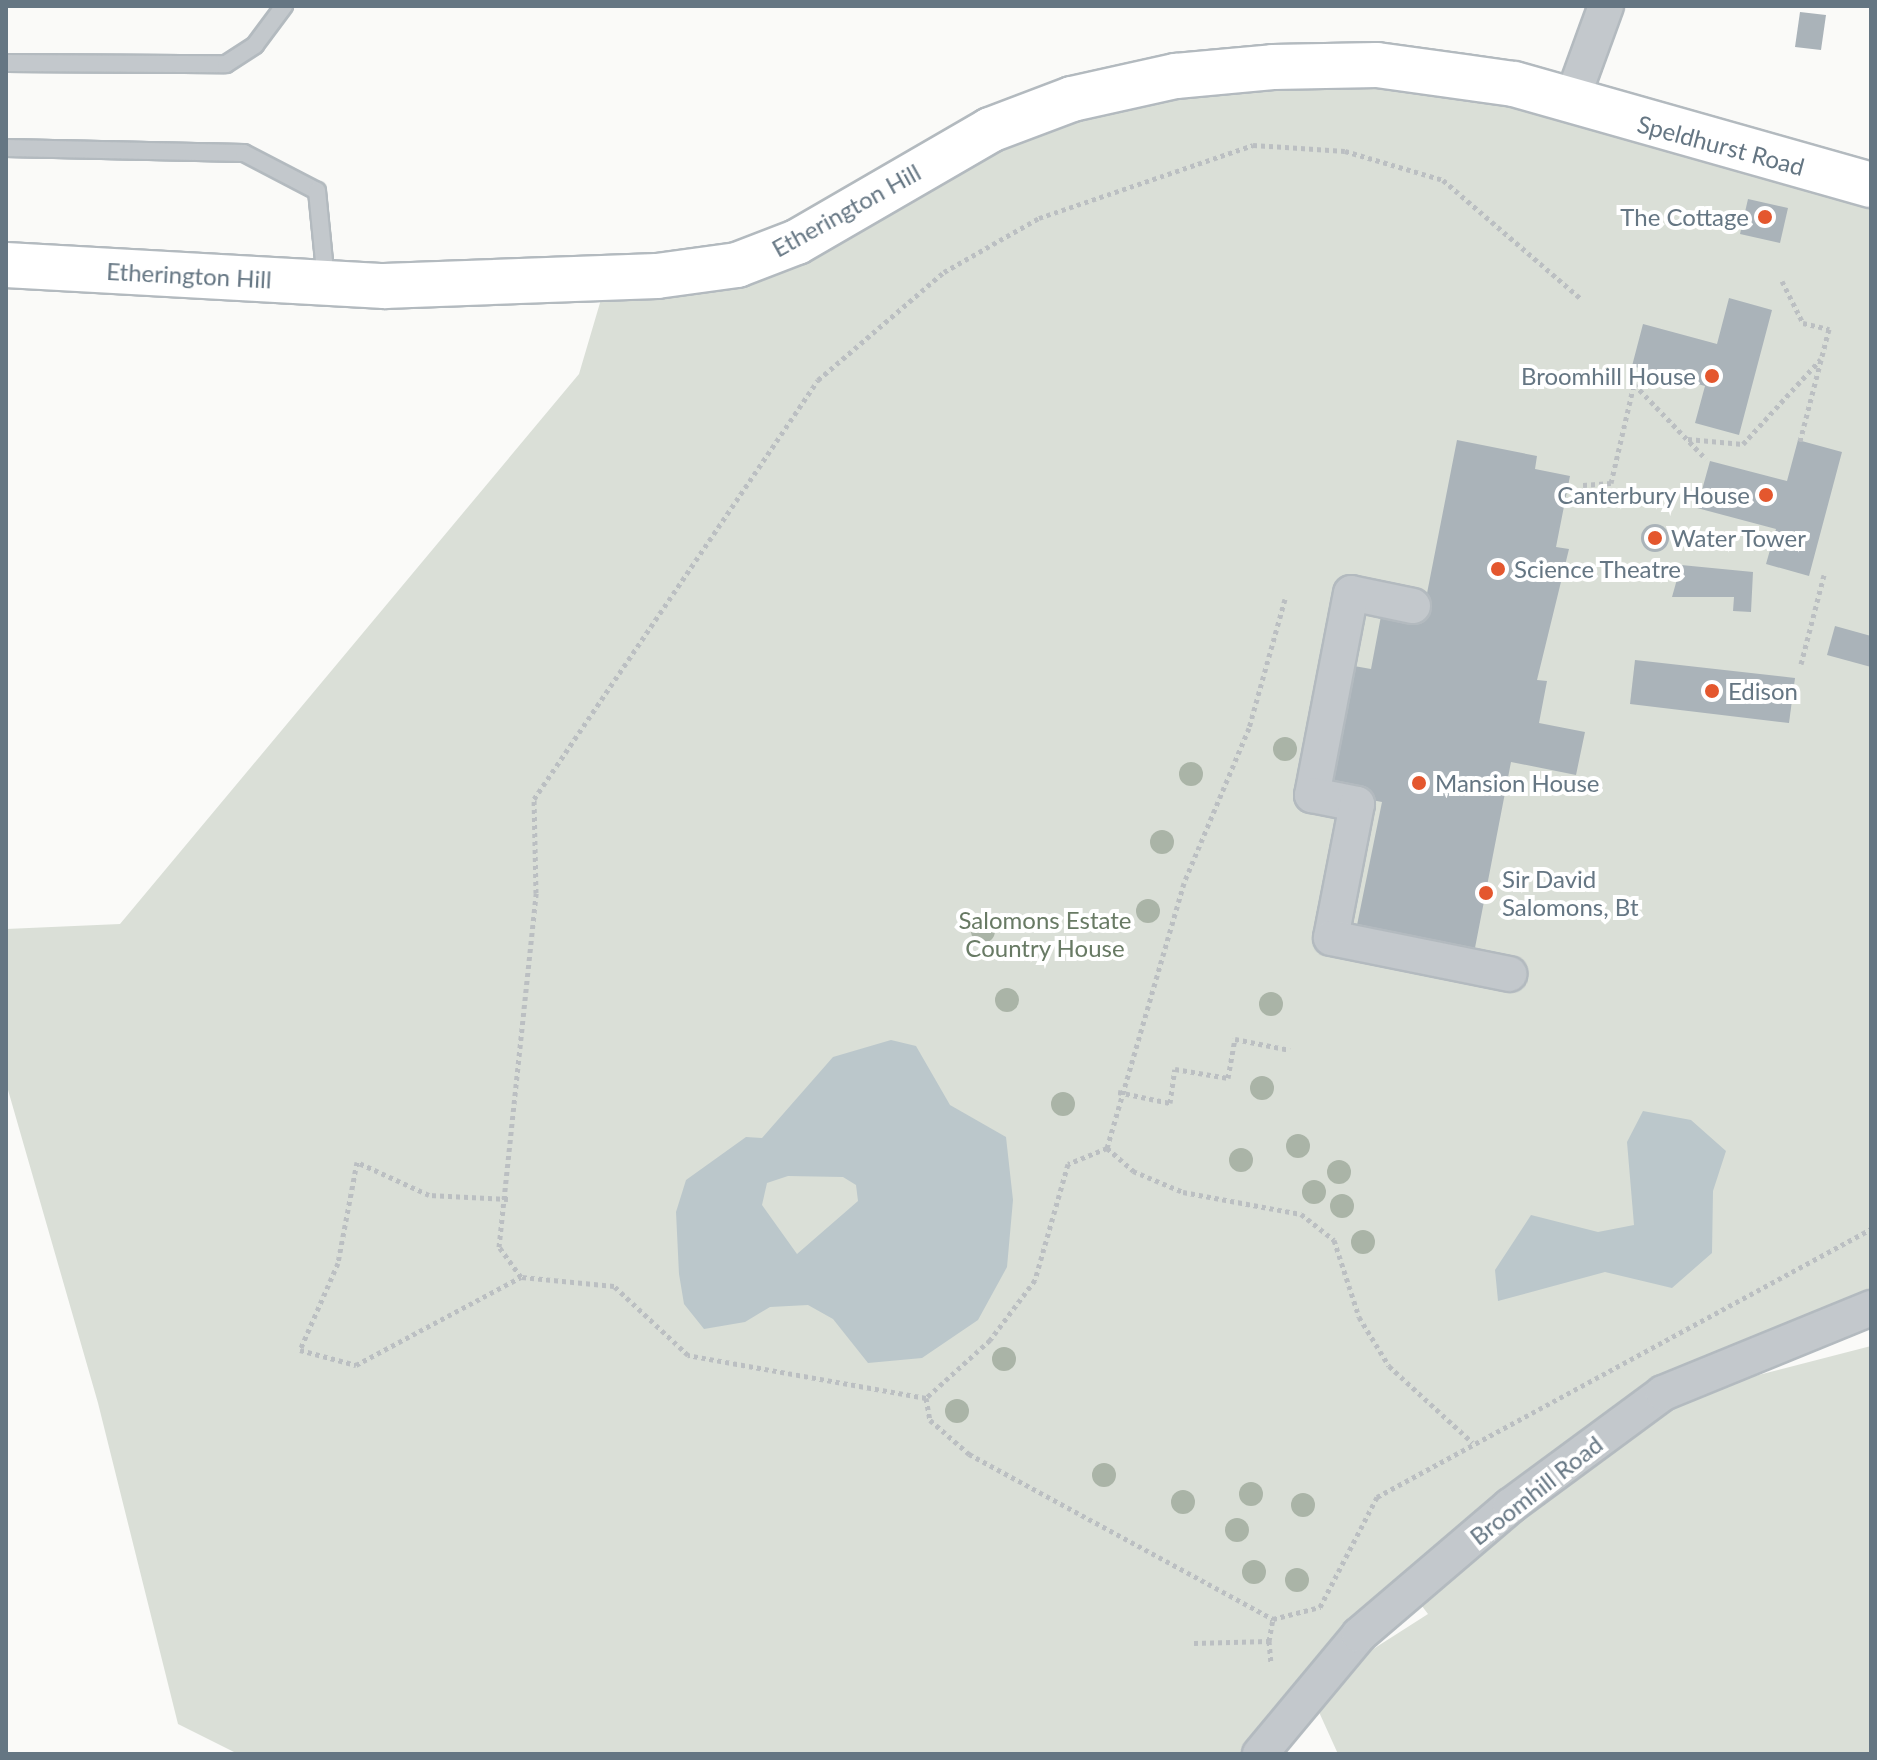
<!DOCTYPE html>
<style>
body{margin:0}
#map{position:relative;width:1877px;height:1760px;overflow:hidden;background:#fafaf8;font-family:Lato,sans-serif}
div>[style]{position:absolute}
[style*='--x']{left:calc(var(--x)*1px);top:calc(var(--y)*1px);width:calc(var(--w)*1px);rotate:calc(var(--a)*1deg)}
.green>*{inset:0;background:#dadfd7}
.water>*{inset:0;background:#bbc7cb}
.building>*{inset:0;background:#aab3b9}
.round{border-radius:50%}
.path>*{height:5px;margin-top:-2.5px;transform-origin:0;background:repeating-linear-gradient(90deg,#bbbfc2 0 4px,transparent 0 8px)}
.roads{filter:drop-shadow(2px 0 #b3babf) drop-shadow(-2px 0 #b3babf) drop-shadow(0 2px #b3babf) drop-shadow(0 -2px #b3babf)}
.lane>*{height:16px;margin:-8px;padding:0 8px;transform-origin:8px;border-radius:8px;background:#c3c8cc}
.street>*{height:34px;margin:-17px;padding:0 17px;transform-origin:17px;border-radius:17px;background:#c3c8cc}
.secondary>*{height:44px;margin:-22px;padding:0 22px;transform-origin:22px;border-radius:22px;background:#fff}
.trees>*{width:24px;height:24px;margin:-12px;border-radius:50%;background:#aab4a7}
.dots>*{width:22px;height:22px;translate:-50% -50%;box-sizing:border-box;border:4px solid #fff;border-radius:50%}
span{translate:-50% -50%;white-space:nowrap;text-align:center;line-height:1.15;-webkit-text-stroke:8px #fff;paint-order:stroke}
.street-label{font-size:24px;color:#657683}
.poi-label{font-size:24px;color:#657683}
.right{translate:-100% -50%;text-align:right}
.left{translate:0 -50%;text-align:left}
.park-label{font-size:24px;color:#687a64}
.frame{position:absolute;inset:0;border:8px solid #657683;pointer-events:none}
</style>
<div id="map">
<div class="green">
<i style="clip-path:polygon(1381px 83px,1487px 101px,1871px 200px,1871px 1326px,1708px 1388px,1871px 1346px,1871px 1754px,1338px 1754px,1309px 1690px,1428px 1614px,1400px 1577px,1240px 1754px,238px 1754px,178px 1724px,98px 1403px,6px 1083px,6px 929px,120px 924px,579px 374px,602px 296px,1040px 128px,1225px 90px)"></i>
</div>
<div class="water">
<i style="clip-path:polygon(evenodd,891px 1040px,916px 1046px,950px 1105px,1006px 1137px,1013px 1200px,1007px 1267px,978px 1320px,922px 1358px,868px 1363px,833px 1319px,808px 1305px,770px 1307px,745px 1322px,704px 1329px,684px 1304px,679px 1274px,676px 1212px,686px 1180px,746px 1137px,762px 1138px,833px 1057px,891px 1040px,788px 1176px,843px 1177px,856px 1185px,858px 1201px,797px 1254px,762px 1205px,767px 1183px,788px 1176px)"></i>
<i style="clip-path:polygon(1643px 1111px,1691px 1120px,1726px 1151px,1713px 1191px,1712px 1253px,1672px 1288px,1605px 1272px,1498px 1301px,1495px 1270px,1531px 1215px,1598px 1232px,1634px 1225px,1627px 1142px)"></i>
</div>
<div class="building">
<i style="clip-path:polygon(1800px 12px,1826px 15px,1821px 50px,1795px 47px)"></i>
<i style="clip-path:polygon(1748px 199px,1788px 208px,1780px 243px,1740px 234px)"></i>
<i style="clip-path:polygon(1729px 298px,1772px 310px,1739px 435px,1695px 423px,1705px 386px,1632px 366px,1643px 324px,1717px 344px)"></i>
<i style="clip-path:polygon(1457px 440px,1537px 456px,1535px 469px,1570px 476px,1556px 547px,1569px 549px,1537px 680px,1547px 681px,1539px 723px,1585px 732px,1576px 775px,1511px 762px,1474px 953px,1356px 930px,1382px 802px,1330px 792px,1354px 666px,1371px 669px,1381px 616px,1421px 624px)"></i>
<i style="clip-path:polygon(1798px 440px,1842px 452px,1809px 576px,1766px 564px,1776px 529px,1697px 508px,1710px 461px,1787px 481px)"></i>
<i class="round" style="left:1641px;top:524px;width:28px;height:28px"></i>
<i style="clip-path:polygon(1681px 565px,1753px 572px,1751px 612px,1733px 611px,1734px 597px,1672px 597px)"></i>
<i style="clip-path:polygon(1835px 626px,1871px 636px,1871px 667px,1827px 655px)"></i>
<i style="clip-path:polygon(1635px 660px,1795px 678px,1789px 723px,1630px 704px)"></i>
</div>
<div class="path">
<i style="--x:1782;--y:281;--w:47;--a:63.4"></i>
<i style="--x:1803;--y:323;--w:27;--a:13"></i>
<i style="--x:1829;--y:329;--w:116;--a:104.5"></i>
<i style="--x:1688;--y:439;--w:55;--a:5.2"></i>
<i style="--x:1743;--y:444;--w:115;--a:-47.5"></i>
<i style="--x:1583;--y:485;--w:28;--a:-4"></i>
<i style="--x:1611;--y:483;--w:102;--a:-76.9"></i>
<i style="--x:1634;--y:384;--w:104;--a:46.2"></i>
<i style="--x:1285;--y:599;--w:134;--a:105.6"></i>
<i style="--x:1249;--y:728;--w:168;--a:112.8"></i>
<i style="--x:1184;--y:883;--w:276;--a:106.2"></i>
<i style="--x:1107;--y:1148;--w:35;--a:41"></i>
<i style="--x:1133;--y:1171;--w:54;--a:22.8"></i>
<i style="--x:1183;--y:1192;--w:120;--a:10.6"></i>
<i style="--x:1301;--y:1214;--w:42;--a:38.2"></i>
<i style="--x:1334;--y:1240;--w:81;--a:72"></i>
<i style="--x:1359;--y:1317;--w:57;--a:58.5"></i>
<i style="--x:1389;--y:1366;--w:113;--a:42.5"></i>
<i style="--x:1801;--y:664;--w:92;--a:-75.5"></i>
<i style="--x:1118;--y:1092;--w:53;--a:11.9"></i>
<i style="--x:1170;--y:1103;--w:34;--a:-82"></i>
<i style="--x:1175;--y:1069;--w:54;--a:9.6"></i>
<i style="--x:1228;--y:1078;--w:40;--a:-80"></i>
<i style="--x:1235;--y:1039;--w:56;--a:11.3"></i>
<i style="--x:1107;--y:1148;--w:42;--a:157.7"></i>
<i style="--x:1068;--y:1164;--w:121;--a:105.9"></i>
<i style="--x:1035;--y:1280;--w:75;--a:126.9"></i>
<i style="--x:990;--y:1340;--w:86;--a:137.8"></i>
<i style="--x:926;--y:1398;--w:242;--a:-169.8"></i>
<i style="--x:688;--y:1355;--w:101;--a:-137"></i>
<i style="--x:614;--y:1286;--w:93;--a:-174.5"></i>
<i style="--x:521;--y:1277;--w:37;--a:-126"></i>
<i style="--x:499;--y:1247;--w:356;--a:-84"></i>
<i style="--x:536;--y:893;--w:94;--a:-91.2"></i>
<i style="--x:534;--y:799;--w:506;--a:-55.87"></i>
<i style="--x:818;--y:380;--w:166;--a:-40.6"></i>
<i style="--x:944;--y:272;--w:109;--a:-29.6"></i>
<i style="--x:1039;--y:218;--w:226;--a:-18.8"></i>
<i style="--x:1253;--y:145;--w:92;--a:3.7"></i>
<i style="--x:1345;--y:151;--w:102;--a:16.5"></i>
<i style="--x:1443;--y:180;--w:181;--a:40.7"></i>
<i style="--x:508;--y:1199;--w:79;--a:-177.1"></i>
<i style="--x:429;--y:1195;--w:79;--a:-155.4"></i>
<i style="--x:357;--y:1162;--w:103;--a:100.7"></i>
<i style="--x:338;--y:1263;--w:95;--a:113.6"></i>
<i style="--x:300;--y:1350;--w:58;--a:15"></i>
<i style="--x:356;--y:1365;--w:187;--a:-28.1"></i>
<i style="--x:926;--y:1398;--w:22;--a:80"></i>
<i style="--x:930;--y:1420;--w:52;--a:41.1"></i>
<i style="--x:969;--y:1454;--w:346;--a:28.5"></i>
<i style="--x:1273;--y:1619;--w:49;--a:-14.3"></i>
<i style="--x:1320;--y:1607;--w:124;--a:-62.6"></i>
<i style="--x:1377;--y:1497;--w:562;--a:-28.48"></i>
<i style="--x:1269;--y:1641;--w:21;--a:85"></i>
<i style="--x:1194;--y:1643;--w:75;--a:-1.5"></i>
<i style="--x:1269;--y:1641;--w:22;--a:-80"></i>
</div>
<div class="roads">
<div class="lane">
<i style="--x:6;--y:63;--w:220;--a:0.3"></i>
<i style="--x:226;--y:64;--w:35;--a:-33"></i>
<i style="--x:255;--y:45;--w:49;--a:-53.4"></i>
<i style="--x:6;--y:148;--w:238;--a:1.2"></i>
<i style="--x:244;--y:153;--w:82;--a:27.5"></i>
<i style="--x:317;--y:191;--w:90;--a:84.3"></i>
</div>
<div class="street">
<i style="--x:1571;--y:102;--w:102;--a:-70"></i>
<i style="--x:1413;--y:606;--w:63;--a:-168.2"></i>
<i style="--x:1351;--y:593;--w:206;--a:100.9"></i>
<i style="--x:1312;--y:795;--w:46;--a:11.3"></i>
<i style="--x:1357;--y:804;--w:136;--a:101"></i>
<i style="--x:1331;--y:938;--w:182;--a:11.4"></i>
<i style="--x:1260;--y:1754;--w:155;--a:-50.2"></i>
<i style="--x:1359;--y:1635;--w:199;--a:-40.5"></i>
<i style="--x:1510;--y:1506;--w:190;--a:-36.4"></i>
<i style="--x:1663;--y:1393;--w:225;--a:-22.2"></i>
</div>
<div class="secondary">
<i style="--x:6;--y:265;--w:379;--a:3.2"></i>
<i style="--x:384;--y:286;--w:273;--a:-2.1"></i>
<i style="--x:657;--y:276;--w:81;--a:-7.8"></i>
<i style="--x:737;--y:265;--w:64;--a:-21"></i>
<i style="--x:797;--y:242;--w:223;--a:-30.1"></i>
<i style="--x:990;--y:130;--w:88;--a:-20.7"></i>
<i style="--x:1072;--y:99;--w:107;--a:-12.5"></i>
<i style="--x:1176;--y:76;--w:97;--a:-5.3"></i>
<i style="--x:1273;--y:67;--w:104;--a:-1.1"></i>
<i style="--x:1377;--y:65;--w:138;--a:7.9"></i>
<i style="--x:1514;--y:84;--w:371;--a:15.8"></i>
</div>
</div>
<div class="trees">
<i style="left:1285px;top:749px"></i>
<i style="left:1191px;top:774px"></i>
<i style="left:1162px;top:842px"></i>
<i style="left:1148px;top:911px"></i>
<i style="left:983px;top:931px"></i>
<i style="left:1007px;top:1000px"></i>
<i style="left:1271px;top:1004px"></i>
<i style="left:1262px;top:1088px"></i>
<i style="left:1063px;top:1104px"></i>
<i style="left:1298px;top:1146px"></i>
<i style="left:1241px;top:1160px"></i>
<i style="left:1339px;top:1172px"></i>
<i style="left:1314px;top:1192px"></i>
<i style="left:1342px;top:1206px"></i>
<i style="left:1363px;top:1242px"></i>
<i style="left:1004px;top:1359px"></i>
<i style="left:957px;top:1411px"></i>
<i style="left:1104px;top:1475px"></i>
<i style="left:1251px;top:1494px"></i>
<i style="left:1183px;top:1502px"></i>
<i style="left:1303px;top:1505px"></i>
<i style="left:1237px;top:1530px"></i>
<i style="left:1254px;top:1572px"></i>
<i style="left:1297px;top:1580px"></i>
</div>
<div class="dots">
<i style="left:1765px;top:217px;background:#e4572e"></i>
<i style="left:1712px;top:376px;background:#e4572e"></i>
<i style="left:1766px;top:495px;background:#e4572e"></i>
<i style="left:1655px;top:538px;background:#e4572e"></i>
<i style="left:1498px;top:569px;background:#e4572e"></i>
<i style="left:1712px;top:691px;background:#e4572e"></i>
<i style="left:1419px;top:783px;background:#e4572e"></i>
<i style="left:1486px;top:893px;background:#e4572e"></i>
</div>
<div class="street-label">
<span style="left:1721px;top:145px;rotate:15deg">Speldhurst Road</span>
<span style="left:846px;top:210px;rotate:-29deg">Etherington Hill</span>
<span style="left:189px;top:275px;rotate:3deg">Etherington Hill</span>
<span style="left:1536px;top:1490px;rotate:-38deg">Broomhill Road</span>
</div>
<div class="poi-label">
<span class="right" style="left:1749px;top:217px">The Cottage</span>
<span class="right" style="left:1696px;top:376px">Broomhill House</span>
<span class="right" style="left:1750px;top:495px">Canterbury House</span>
<span class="left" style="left:1671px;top:538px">Water Tower</span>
<span class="left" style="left:1514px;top:569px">Science Theatre</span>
<span class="left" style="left:1728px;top:691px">Edison</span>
<span class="left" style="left:1435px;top:783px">Mansion House</span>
<span class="left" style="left:1502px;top:893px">Sir David<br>Salomons, Bt</span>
</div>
<div class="park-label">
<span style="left:1045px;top:934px">Salomons Estate<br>Country House</span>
</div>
<div class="frame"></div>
</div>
